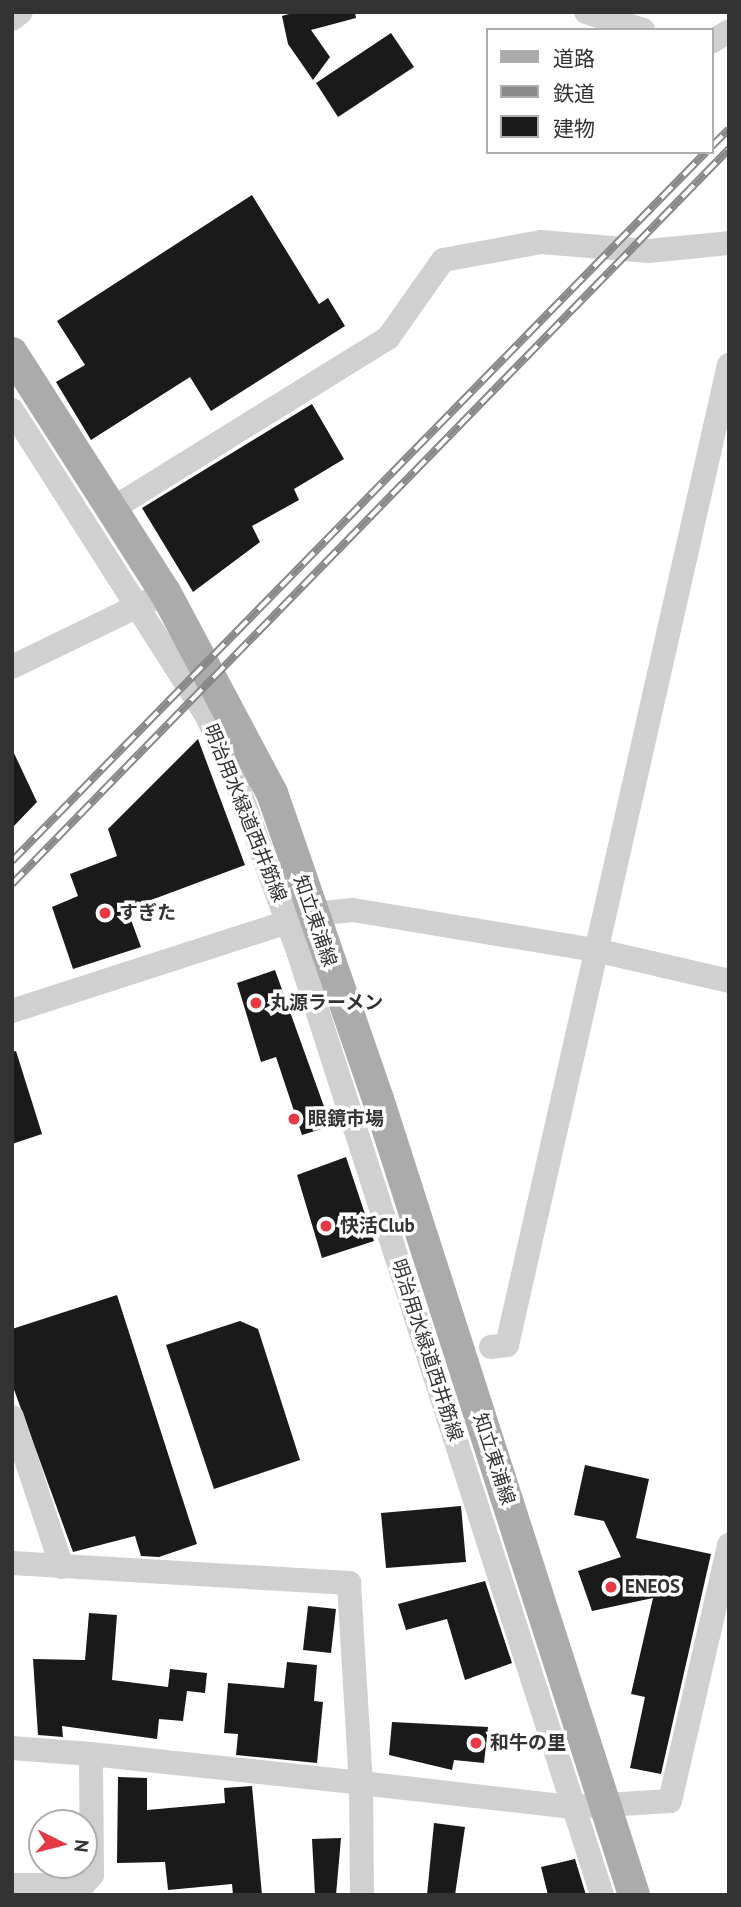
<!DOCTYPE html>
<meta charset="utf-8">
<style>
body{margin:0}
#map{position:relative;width:741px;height:1907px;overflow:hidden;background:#fff;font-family:"PT Sans","Noto Sans JP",sans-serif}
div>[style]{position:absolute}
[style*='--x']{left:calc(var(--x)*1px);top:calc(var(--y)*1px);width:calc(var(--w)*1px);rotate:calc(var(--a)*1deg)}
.building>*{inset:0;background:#1a1a1a}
.minor>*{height:24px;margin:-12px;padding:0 12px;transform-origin:12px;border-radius:12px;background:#d0d0d0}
.major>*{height:32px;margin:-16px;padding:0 16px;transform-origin:16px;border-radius:16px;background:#ababab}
.rail>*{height:8px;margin-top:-4px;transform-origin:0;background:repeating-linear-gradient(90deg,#fff 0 16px,#888 0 32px);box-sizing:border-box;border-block:2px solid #888}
.dots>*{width:19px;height:19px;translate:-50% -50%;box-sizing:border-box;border:4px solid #fff;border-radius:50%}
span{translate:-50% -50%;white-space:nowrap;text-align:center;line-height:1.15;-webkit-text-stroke:7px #fff;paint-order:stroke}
.street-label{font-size:19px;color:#333}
.poi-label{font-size:19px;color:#333;font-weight:700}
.left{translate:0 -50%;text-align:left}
.frame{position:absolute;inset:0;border:14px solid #333;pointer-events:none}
.legend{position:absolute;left:486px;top:28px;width:228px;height:126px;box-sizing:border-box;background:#fff;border:2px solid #adadad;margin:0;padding:9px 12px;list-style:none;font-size:21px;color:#333}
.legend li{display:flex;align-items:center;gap:14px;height:35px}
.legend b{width:35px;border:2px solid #adadad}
.north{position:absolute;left:28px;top:1809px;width:70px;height:70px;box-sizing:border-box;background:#fff;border:2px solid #adadad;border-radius:50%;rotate:96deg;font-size:19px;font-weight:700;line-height:28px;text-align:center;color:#333}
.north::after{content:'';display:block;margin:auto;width:24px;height:32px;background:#e63946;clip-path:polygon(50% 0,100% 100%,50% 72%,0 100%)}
</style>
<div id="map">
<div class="building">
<i style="clip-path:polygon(296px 12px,355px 12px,356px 18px,311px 30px,330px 57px,313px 80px,288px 44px,282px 16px)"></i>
<i style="clip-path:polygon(391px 33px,414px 67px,338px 117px,316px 83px)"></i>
<i style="clip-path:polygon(252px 195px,319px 304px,328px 298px,345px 326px,211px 411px,190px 377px,91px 440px,56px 382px,85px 365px,57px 321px)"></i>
<i style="clip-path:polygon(312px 404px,344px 459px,294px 489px,299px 500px,252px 526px,260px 542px,193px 592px,142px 508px)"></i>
<i style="clip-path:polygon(198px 739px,245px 865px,127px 909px,141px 947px,73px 969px,52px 907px,78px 896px,70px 874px,117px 856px,108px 829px)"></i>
<i style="clip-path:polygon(12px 749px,37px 802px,12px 828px)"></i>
<i style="clip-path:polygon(275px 970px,331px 1126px,302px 1135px,276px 1057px,261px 1062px,237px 983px)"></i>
<i style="clip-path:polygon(16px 1051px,42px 1134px,12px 1144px,12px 1052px)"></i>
<i style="clip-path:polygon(346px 1157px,374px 1241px,322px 1258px,297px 1175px)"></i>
<i style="clip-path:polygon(117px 1295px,197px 1544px,159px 1557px,141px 1556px,135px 1536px,73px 1552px,12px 1384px,12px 1329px)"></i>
<i style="clip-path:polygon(240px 1321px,258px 1329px,300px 1460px,214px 1489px,166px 1345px)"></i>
<i style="clip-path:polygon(585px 1465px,649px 1479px,636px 1538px,711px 1554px,661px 1774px,630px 1768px,645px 1697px,631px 1694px,653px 1598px,592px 1611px,578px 1571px,621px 1557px,604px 1521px,574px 1515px)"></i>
<i style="clip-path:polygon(461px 1506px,466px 1562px,386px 1568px,381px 1513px)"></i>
<i style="clip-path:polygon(485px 1581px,512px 1663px,465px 1680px,447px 1619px,406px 1630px,398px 1604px)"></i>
<i style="clip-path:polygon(308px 1606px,336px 1609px,331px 1653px,303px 1650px)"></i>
<i style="clip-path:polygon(89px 1613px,117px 1615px,112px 1680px,168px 1687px,170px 1669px,207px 1673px,205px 1693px,187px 1691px,183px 1721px,159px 1719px,157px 1739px,62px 1726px,63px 1737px,38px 1735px,33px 1659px,85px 1660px)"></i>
<i style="clip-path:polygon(287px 1662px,317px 1665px,314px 1701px,323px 1702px,317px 1763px,236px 1755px,238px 1734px,224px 1733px,228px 1683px,284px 1688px)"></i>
<i style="clip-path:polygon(392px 1722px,488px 1727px,484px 1763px,454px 1760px,452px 1770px,389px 1755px)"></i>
<i style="clip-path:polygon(118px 1777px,147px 1778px,147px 1810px,225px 1803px,224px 1788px,252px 1786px,262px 1895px,233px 1895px,232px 1884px,168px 1890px,165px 1862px,117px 1863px)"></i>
<i style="clip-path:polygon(434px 1823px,465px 1827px,455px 1895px,427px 1895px)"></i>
<i style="clip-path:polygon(341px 1838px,336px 1895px,315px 1895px,312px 1839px)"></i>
<i style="clip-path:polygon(575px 1859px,586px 1895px,548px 1895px,541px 1867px)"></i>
</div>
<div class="minor">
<i style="--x:586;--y:12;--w:60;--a:17.5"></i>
<i style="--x:12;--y:19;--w:11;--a:-38"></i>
<i style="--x:711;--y:42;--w:21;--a:-31"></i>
<i style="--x:12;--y:410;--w:359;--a:57.5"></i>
<i style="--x:205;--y:713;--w:49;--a:63.4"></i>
<i style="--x:227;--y:757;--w:210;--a:69.9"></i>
<i style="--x:299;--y:954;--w:989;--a:72.15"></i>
<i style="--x:112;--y:509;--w:325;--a:-31.8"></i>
<i style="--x:388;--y:338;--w:95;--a:-54.8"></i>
<i style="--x:443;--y:260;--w:100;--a:-10.4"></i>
<i style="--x:541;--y:242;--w:107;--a:4.8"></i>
<i style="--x:648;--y:251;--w:81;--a:-5.6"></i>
<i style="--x:12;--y:667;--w:156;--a:-25.9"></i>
<i style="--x:12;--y:1011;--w:316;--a:-17.9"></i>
<i style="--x:313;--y:914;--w:40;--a:-5.7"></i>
<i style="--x:353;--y:910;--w:245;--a:9.4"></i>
<i style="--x:595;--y:950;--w:138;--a:13"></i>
<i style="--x:491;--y:1347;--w:16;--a:-7"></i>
<i style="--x:507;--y:1345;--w:1005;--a:-77.24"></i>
<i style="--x:12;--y:1417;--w:158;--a:71.6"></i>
<i style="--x:12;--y:1563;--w:338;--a:3.4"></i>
<i style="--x:349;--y:1583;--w:200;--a:86.6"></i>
<i style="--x:361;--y:1783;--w:213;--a:6.5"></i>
<i style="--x:573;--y:1807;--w:97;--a:-3.5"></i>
<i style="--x:670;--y:1801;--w:263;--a:-77"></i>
<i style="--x:12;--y:1748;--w:79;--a:4.3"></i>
<i style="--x:12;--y:1885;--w:71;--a:0"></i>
<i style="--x:83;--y:1885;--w:13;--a:-48"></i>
<i style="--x:92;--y:1875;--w:121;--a:-90.5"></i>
<i style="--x:91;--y:1754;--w:272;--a:6.1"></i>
<i style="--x:361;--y:1783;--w:112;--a:89.5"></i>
</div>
<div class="major">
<i style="--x:12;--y:353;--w:284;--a:57.4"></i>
<i style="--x:165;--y:592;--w:228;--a:62"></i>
<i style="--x:272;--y:793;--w:324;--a:70.9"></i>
<i style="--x:378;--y:1099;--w:836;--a:72.17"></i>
</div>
<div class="rail">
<i style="--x:711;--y:147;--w:25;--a:-45"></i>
<i style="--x:12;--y:861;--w:992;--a:-45.61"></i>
<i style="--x:12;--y:884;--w:1027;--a:-45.71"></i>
</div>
<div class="dots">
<i style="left:105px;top:913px;background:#e63946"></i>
<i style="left:256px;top:1003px;background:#e63946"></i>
<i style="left:294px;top:1119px;background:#e63946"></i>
<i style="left:326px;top:1226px;background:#e63946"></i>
<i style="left:611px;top:1587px;background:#e63946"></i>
<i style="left:476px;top:1743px;background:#e63946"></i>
</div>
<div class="street-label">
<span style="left:245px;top:813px;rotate:68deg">明治用水緑道西井筋線</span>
<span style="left:315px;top:921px;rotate:71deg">知立東浦線</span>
<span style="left:427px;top:1350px;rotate:72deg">明治用水緑道西井筋線</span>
<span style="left:494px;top:1459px;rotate:72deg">知立東浦線</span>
</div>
<div class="poi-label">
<span class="left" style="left:119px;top:913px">すぎた</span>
<span class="left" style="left:270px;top:1003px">丸源ラーメン</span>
<span class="left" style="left:308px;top:1119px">眼鏡市場</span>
<span class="left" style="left:340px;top:1226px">快活Club</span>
<span class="left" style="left:625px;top:1587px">ENEOS</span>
<span class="left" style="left:490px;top:1743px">和牛の里</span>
</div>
<div class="frame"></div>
<ul class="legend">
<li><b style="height:9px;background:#ababab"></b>道路</li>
<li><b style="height:9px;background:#888"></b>鉄道</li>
<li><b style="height:19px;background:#1a1a1a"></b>建物</li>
</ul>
<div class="north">N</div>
</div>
